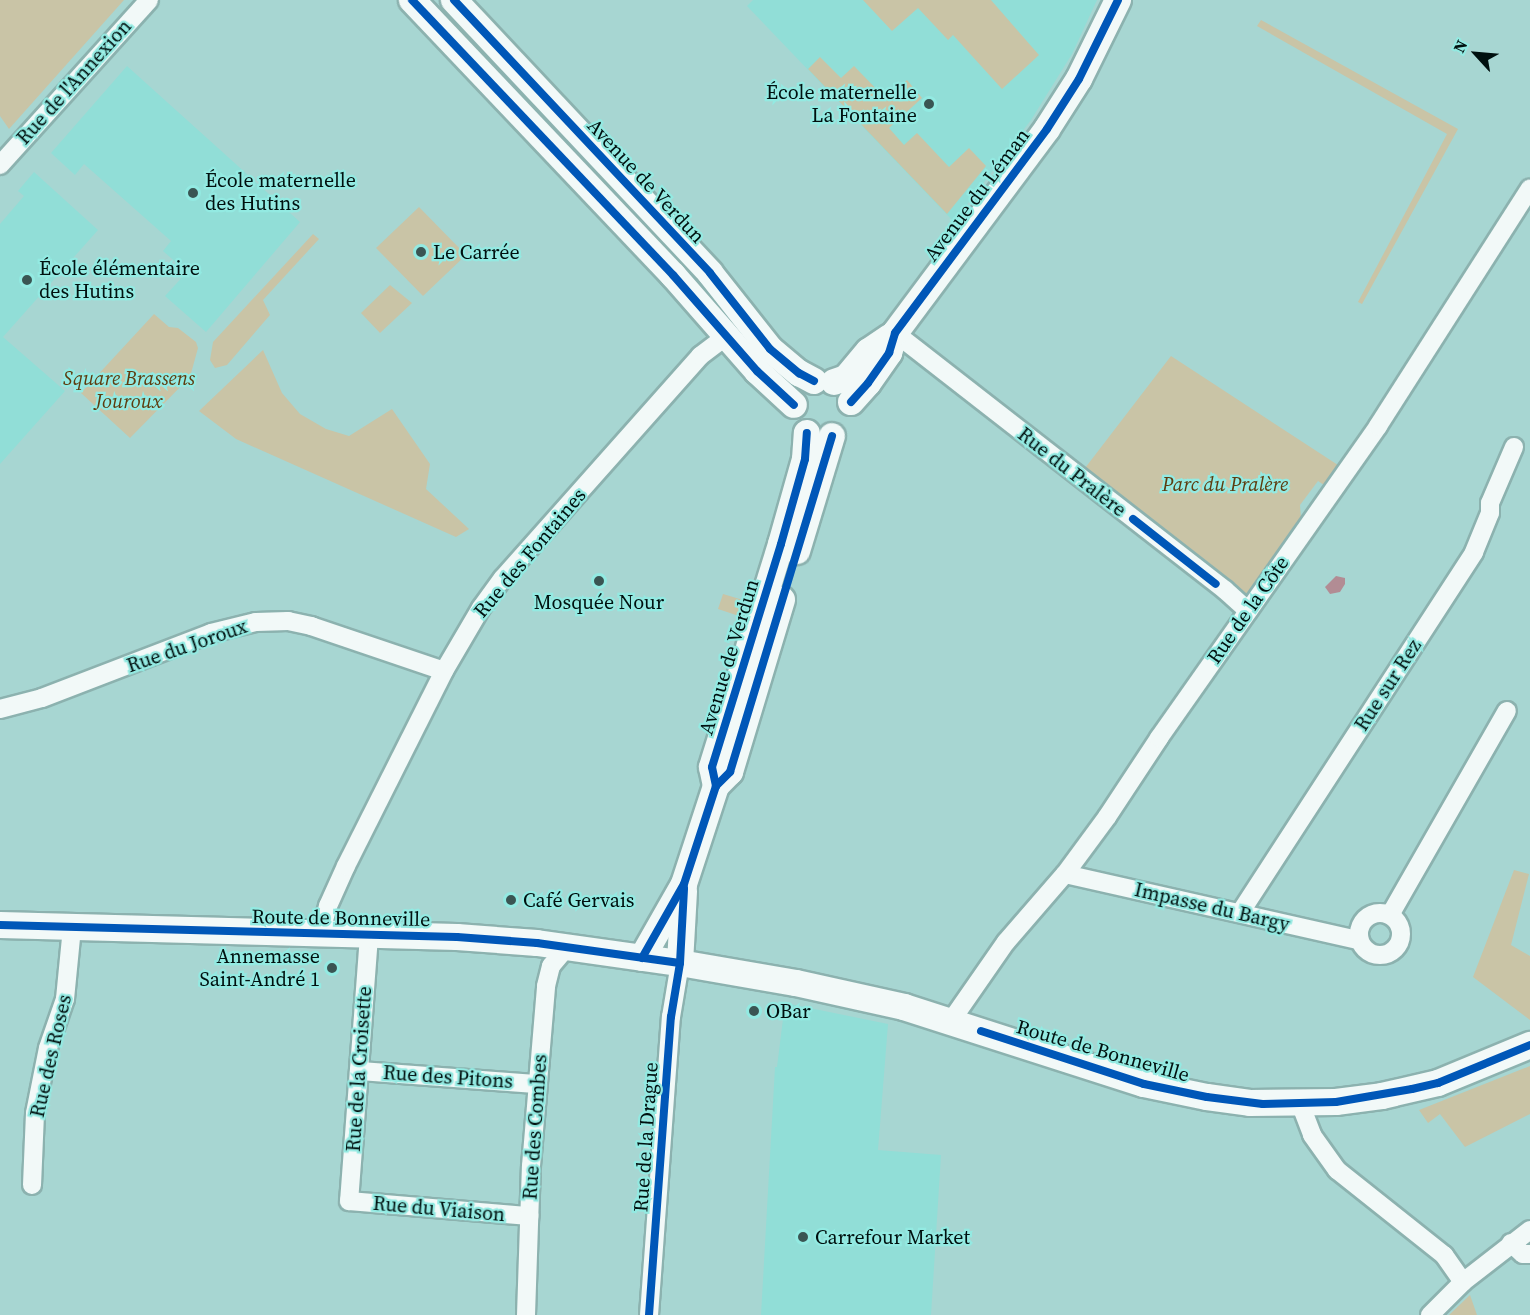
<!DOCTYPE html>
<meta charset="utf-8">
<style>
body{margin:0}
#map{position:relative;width:1530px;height:1315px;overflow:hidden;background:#a7d6d2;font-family:"Source Serif 4",serif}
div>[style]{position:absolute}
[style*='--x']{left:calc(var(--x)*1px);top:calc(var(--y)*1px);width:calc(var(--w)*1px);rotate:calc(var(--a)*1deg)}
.built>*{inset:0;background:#91ded7}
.green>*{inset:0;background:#c9c4a6}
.water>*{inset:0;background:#b28c94}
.roads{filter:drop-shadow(2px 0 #8cb2af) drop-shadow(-2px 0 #8cb2af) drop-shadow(0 2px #8cb2af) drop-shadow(0 -2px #8cb2af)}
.street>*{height:18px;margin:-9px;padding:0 9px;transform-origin:9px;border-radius:9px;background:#f2f9f8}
.street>.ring{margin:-9px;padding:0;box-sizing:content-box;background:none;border:18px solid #f2f9f8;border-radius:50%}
.secondary>*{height:26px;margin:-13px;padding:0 13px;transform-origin:13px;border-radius:13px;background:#f2f9f8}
.cycleway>*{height:8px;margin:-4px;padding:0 4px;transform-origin:4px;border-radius:4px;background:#0057b8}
.dots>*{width:16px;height:16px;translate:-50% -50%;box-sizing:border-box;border:3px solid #93eae2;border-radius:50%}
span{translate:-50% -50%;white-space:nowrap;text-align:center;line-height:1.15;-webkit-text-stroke:4.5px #93eae2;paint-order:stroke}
.street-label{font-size:20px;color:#00100f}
.poi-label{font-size:20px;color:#00100f}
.right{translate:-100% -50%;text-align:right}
.left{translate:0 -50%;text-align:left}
.park-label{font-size:20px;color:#5e3b0e;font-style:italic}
.north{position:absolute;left:1446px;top:24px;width:60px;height:60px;-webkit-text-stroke:4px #93eae2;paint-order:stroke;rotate:296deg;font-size:16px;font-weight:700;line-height:24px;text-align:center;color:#00100f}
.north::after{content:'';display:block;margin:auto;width:21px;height:27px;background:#00100f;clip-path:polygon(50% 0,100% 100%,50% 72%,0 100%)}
</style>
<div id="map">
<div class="built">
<i style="clip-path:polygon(753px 0,1097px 0,1072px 54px,1031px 120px,954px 222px,747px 6px)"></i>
<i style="clip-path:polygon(127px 66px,300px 222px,206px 332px,165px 296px,187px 272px,163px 251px,171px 241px,84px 164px,75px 175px,51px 153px)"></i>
<i style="clip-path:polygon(34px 172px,98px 230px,3px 337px,65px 391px,0 464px,0 224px,24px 196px,18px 191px)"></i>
<i style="clip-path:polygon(785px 1003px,888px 1024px,878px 1150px,941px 1155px,931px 1315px,761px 1315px,775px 1067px,777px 1067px)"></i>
</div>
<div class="green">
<i style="clip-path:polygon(0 0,124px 0,9px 129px,0 116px)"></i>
<i style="clip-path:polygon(863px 0,991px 0,1039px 55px,1002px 89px,953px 35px,948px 40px,918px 8px,892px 31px)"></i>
<i style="clip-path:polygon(1261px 20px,1458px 129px,1362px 304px,1358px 302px,1447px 134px,1257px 26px)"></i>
<i style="clip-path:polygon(820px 57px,841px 78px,854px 66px,886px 99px,907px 80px,922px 98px,889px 128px,904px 145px,917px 133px,949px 167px,969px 148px,986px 166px,947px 214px,808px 69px)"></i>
<i style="clip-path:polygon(419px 207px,466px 255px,423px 296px,376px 248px)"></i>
<i style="clip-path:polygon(313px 234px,319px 239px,263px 300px,270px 315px,227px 365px,215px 368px,210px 360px,213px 342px)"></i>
<i style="clip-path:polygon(390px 285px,412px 303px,380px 333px,361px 313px)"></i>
<i style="clip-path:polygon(154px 314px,169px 327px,178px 328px,196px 342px,198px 348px,190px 377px,130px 438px,81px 393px)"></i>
<i style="clip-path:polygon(263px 350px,282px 393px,300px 414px,326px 429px,349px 436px,392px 409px,430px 464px,426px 489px,469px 529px,456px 537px,236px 439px,199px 411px)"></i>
<i style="clip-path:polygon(1171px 356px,1341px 467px,1327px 487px,1318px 481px,1300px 505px,1301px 518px,1243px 599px,1082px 472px)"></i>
<i style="clip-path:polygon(723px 594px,743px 600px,739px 616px,718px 609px)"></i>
<i style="clip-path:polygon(1514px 870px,1529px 874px,1511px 945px,1530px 956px,1530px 1020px,1473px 977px)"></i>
<i style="clip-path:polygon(1530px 1066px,1530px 1114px,1465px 1147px,1440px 1114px,1428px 1123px,1419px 1110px)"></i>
<i style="clip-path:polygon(1470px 1295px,1477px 1315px,1449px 1315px)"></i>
</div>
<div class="water">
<i style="clip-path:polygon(1336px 576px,1345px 578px,1345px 584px,1340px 592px,1330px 594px,1325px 587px)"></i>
</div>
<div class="roads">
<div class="street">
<i style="--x:0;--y:165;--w:222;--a:-47.9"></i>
<i style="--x:895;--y:333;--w:418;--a:37.9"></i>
<i style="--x:1225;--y:590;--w:31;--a:42"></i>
<i style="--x:0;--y:709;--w:43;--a:-14.7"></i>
<i style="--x:42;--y:698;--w:181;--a:-21"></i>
<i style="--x:211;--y:633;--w:46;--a:-13.7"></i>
<i style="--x:256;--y:622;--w:32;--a:-2"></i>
<i style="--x:288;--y:621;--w:24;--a:12"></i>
<i style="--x:311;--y:626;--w:140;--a:18.7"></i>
<i style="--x:1065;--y:874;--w:301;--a:12.7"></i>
<i class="ring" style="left:1359px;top:913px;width:24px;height:24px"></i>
<i style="--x:1240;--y:913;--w:430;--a:-57"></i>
<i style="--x:1474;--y:552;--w:42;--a:-67.7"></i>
<i style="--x:1490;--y:513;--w:10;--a:-90"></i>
<i style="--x:1490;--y:503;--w:61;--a:-66.8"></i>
<i style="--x:1390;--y:915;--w:235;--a:-60.2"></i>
<i style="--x:320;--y:934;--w:29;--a:-74"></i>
<i style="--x:328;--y:906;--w:44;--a:-65.8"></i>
<i style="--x:346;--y:866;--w:218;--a:-63.3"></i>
<i style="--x:444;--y:671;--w:73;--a:-59.6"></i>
<i style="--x:481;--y:608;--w:37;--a:-54"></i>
<i style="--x:503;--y:578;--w:297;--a:-48.4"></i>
<i style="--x:700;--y:356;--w:34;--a:-37"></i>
<i style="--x:369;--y:936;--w:266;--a:94.3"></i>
<i style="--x:349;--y:1201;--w:181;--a:4.8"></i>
<i style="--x:951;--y:1021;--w:96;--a:-55.2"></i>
<i style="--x:1006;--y:942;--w:90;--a:-49.1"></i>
<i style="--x:1065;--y:874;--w:71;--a:-53.6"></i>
<i style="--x:1107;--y:817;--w:95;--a:-56.6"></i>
<i style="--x:1159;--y:738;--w:381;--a:-54.9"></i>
<i style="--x:1378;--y:426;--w:282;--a:-57.4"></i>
<i style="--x:359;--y:1071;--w:178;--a:4.2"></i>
<i style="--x:1300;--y:1103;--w:34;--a:69"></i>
<i style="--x:1312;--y:1135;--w:43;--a:54.5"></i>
<i style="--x:1337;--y:1170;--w:137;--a:38.5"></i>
<i style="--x:1444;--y:1255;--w:33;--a:55"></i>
<i style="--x:32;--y:1185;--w:72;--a:-87.6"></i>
<i style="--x:35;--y:1113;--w:66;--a:-78.7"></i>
<i style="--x:48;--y:1048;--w:52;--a:-70.9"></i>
<i style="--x:65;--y:999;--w:71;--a:-84.4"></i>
<i style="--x:1511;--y:1243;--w:16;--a:43"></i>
<i style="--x:1523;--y:1254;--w:7;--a:0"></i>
<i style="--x:526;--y:1315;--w:149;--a:-88.1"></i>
<i style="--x:531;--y:1166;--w:181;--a:-85.2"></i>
<i style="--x:546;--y:986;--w:21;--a:-76"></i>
<i style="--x:551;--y:966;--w:25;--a:-50"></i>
<i style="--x:649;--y:1315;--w:299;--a:-85.8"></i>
<i style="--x:671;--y:1017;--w:55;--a:-80.5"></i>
<i style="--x:1430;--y:1315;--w:47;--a:-45"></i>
<i style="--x:1463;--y:1282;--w:85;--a:-37.8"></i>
</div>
<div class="secondary">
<i style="--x:412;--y:0;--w:379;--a:46.5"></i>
<i style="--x:673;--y:275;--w:128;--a:48.8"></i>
<i style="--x:757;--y:371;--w:50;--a:42.6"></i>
<i style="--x:454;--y:0;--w:374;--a:46.8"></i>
<i style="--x:710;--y:273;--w:97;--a:51.7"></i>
<i style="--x:770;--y:349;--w:38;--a:40"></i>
<i style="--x:799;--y:373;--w:17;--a:28"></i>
<i style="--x:834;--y:382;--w:13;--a:-18"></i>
<i style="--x:846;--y:378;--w:35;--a:-50"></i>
<i style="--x:869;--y:351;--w:25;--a:-34"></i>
<i style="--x:851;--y:402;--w:25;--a:-48"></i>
<i style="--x:868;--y:383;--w:37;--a:-55"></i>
<i style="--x:889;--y:353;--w:21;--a:-73"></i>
<i style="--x:895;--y:333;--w:254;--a:-53.3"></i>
<i style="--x:1047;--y:129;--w:59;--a:-57.4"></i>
<i style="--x:1079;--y:79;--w:88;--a:-63.7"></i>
<i style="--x:797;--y:551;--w:120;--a:-73.1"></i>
<i style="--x:716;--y:786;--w:20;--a:-45"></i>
<i style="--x:730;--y:772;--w:180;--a:-73.2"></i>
<i style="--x:0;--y:925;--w:457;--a:1.5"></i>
<i style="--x:457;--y:937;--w:80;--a:4.3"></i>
<i style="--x:537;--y:943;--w:144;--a:8"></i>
<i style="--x:680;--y:963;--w:118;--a:9.8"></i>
<i style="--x:796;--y:983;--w:111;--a:12.5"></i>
<i style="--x:904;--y:1007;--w:252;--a:17.8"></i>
<i style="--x:1144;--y:1084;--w:64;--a:11.7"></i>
<i style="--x:1207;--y:1097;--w:43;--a:7.9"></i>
<i style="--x:1250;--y:1103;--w:86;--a:-0.7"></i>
<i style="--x:1336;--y:1102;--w:46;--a:-7.4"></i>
<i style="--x:1382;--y:1096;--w:57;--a:-13.1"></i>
<i style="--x:1438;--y:1083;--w:100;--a:-22.4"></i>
<i style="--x:642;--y:958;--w:85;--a:-60.4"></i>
<i style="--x:684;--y:884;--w:103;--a:-71.9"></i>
<i style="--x:716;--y:786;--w:19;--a:-102"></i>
<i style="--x:712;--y:767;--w:233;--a:-72.8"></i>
<i style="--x:781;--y:544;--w:88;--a:-74.2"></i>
<i style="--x:805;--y:459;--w:26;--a:-86"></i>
<i style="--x:680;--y:963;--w:72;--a:-86.8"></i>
</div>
</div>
<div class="cycleway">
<i style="--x:412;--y:0;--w:379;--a:46.5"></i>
<i style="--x:673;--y:275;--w:128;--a:48.8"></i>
<i style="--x:757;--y:371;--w:50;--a:42.6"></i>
<i style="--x:454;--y:0;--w:374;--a:46.8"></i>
<i style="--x:710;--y:273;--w:97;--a:51.7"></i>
<i style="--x:770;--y:349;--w:38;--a:40"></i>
<i style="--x:799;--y:373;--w:17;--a:28"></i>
<i style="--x:851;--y:402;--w:25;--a:-48"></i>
<i style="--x:868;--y:383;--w:37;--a:-55"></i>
<i style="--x:889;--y:353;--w:21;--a:-73"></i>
<i style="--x:895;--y:333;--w:254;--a:-53.3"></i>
<i style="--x:1047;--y:129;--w:59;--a:-57.4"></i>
<i style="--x:1079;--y:79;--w:88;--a:-63.7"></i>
<i style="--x:1133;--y:519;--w:105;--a:38.1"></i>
<i style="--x:716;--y:786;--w:20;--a:-45"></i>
<i style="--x:730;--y:772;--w:351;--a:-73.1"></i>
<i style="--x:0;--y:925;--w:457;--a:1.5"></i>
<i style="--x:457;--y:937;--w:80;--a:4.3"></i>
<i style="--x:537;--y:943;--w:144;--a:8"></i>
<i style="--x:642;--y:958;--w:85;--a:-60.4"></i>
<i style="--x:684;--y:884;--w:103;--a:-71.9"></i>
<i style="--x:716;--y:786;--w:19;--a:-102"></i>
<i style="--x:712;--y:767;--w:233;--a:-72.8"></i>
<i style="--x:781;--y:544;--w:88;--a:-74.2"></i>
<i style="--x:805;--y:459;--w:26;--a:-86"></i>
<i style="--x:981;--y:1031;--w:171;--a:18"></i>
<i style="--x:1144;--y:1084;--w:64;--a:11.7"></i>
<i style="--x:1207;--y:1097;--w:56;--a:7.1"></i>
<i style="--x:1263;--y:1104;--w:73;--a:-1.6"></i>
<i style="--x:1336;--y:1102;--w:77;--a:-9.7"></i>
<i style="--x:1412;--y:1089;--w:27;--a:-13"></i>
<i style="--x:1438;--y:1083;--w:100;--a:-22.4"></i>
<i style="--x:649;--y:1315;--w:299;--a:-85.8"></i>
<i style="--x:671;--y:1017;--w:55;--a:-80.5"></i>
<i style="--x:680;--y:963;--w:75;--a:-86.9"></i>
</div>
<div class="dots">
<i style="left:929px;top:104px;background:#3a5553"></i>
<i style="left:193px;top:193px;background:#3a5553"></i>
<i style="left:421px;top:252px;background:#3a5553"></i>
<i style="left:27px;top:280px;background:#3a5553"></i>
<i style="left:599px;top:581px;background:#3a5553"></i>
<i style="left:511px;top:900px;background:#3a5553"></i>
<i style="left:332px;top:968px;background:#3a5553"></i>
<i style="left:754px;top:1011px;background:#3a5553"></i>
<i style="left:803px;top:1237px;background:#3a5553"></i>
</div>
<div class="street-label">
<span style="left:74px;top:82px;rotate:-48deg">Rue de l'Annexion</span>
<span style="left:646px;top:181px;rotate:47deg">Avenue de Verdun</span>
<span style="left:977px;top:195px;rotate:-53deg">Avenue du Léman</span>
<span style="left:1072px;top:472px;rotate:38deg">Rue du Pralère</span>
<span style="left:530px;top:553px;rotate:-50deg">Rue des Fontaines</span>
<span style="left:1248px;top:610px;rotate:-55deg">Rue de la Côte</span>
<span style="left:187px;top:646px;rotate:-19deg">Rue du Joroux</span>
<span style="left:729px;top:657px;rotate:-73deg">Avenue de Verdun</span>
<span style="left:1388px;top:685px;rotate:-57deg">Rue sur Rez</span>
<span style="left:1212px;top:907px;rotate:13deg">Impasse du Bargy</span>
<span style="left:341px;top:918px;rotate:1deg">Route de Bonneville</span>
<span style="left:1103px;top:1051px;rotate:16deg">Route de Bonneville</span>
<span style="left:51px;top:1056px;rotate:-77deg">Rue des Roses</span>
<span style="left:359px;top:1069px;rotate:-86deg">Rue de la Croisette</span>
<span style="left:448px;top:1077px;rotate:4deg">Rue des Pitons</span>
<span style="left:535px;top:1127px;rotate:-86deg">Rue des Combes</span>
<span style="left:646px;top:1137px;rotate:-86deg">Rue de la Drague</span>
<span style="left:439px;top:1209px;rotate:5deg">Rue du Viaison</span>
</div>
<div class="poi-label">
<span class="right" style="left:917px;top:104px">École maternelle<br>La Fontaine</span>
<span class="left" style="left:205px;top:192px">École maternelle<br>des Hutins</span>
<span class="left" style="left:433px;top:252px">Le Carrée</span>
<span class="left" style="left:39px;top:280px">École élémentaire<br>des Hutins</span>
<span style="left:599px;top:602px">Mosquée Nour</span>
<span class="left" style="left:523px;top:900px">Café Gervais</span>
<span class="right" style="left:320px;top:968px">Annemasse<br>Saint-André 1</span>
<span class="left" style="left:766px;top:1011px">OBar</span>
<span class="left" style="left:815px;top:1237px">Carrefour Market</span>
</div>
<div class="park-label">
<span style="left:129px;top:390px">Square Brassens<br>Jouroux</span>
<span style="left:1225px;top:484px">Parc du Pralère</span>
</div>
<div class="north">N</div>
</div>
